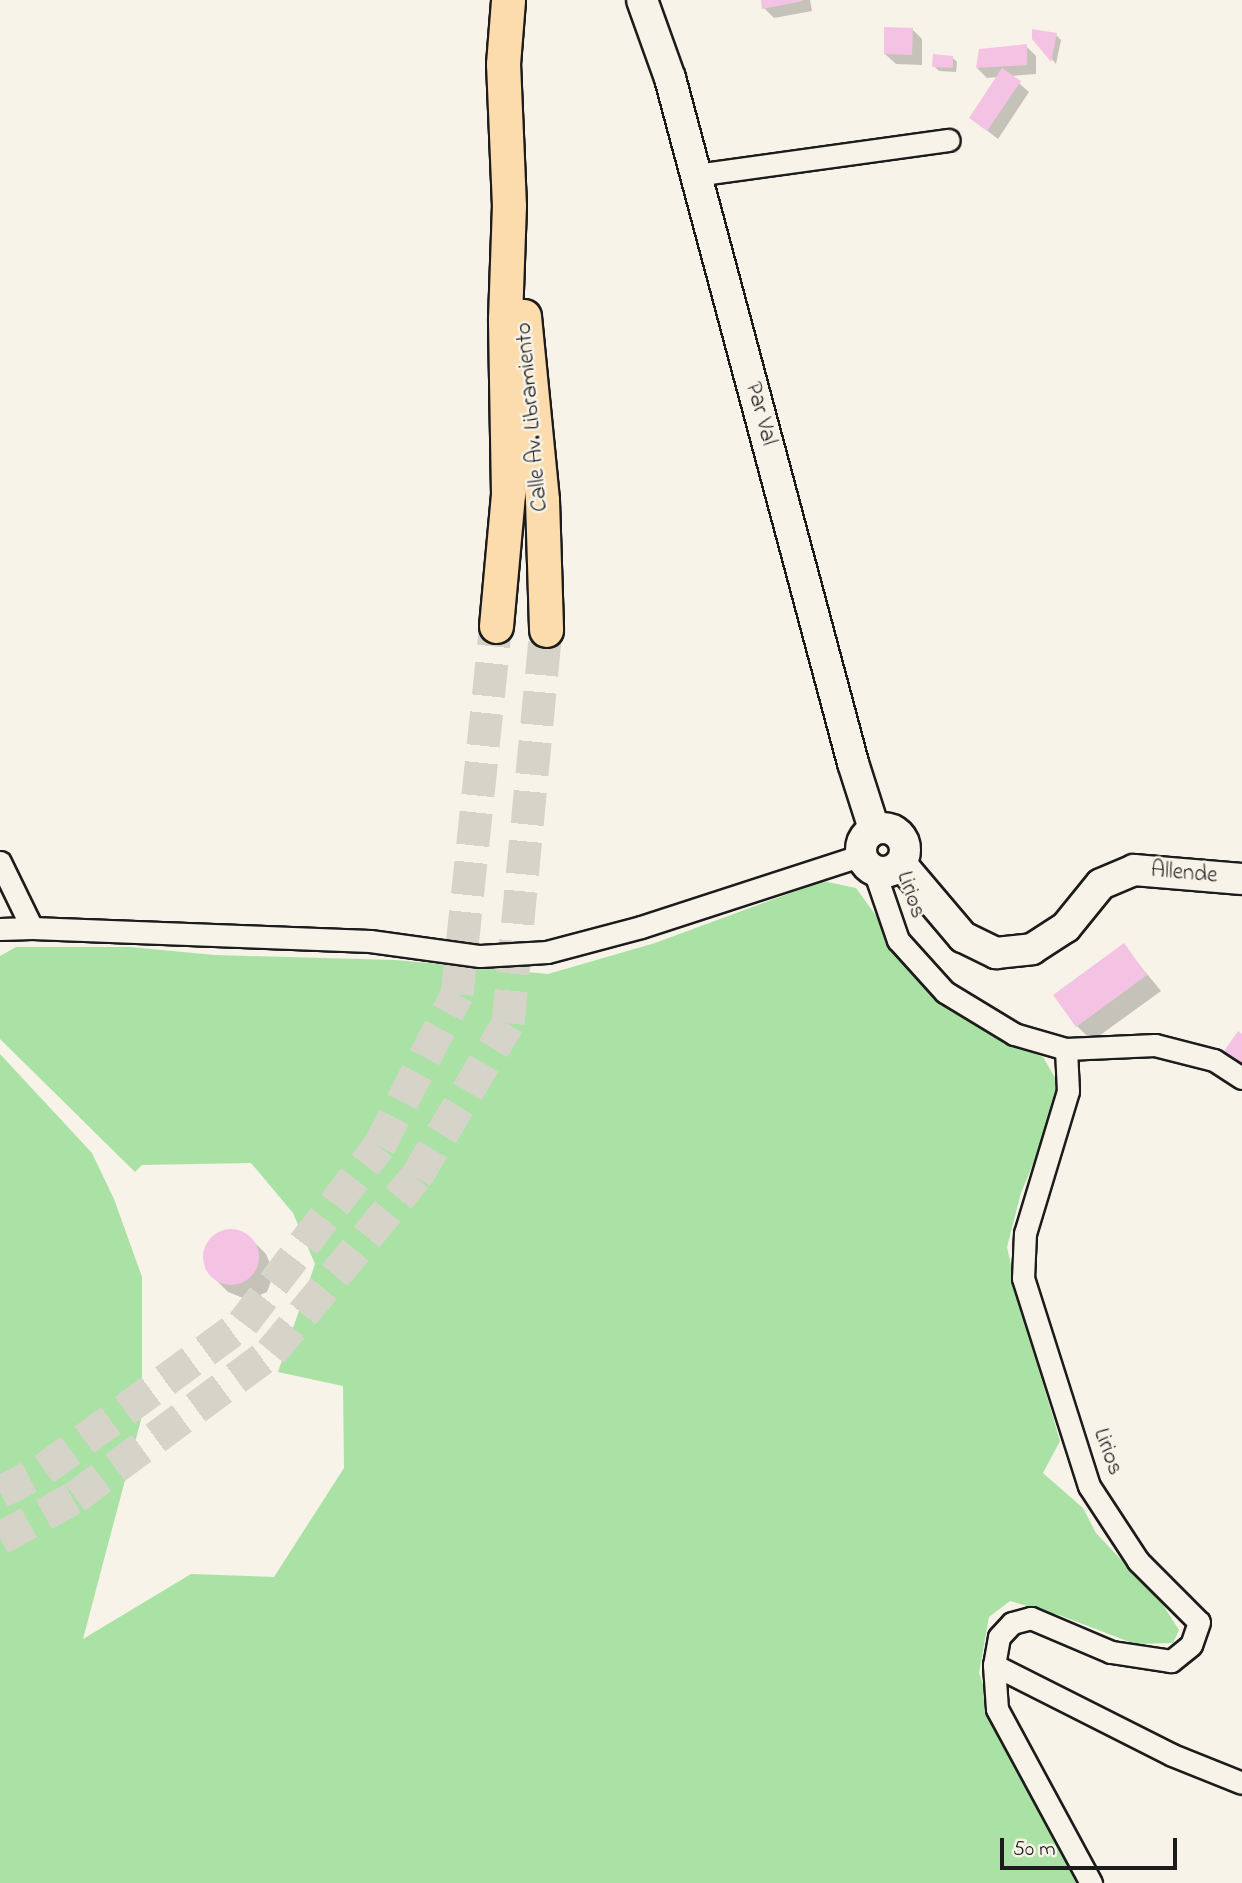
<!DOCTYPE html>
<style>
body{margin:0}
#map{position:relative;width:1242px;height:1883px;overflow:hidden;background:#f7f3e8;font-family:"Indie Flower",sans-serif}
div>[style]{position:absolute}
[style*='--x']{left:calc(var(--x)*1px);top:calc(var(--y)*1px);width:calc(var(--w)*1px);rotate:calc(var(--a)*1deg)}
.green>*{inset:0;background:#aae2a6}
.shadow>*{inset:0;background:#0003}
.building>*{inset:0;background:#f4c3e4}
.round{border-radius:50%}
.primary-tunnel>*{height:33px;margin-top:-16.5px;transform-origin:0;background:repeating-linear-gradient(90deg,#d6d3c9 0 33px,transparent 0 50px)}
.roads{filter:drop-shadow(2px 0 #1c1c1c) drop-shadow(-2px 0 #1c1c1c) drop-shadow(0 2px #1c1c1c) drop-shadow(0 -2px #1c1c1c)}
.street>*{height:21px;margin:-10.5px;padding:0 10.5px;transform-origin:10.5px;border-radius:10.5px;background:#f7f3e8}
.secondary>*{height:30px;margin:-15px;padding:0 15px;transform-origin:15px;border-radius:15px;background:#f7f3e8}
.secondary>.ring{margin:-15px;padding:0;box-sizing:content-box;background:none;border:30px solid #f7f3e8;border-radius:50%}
.primary>*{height:33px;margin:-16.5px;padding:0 16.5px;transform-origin:16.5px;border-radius:16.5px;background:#fcdcac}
span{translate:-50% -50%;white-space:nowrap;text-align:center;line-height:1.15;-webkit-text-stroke:5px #f7f3e8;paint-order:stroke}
.street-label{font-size:23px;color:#1c1c1c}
.scale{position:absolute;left:1000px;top:1838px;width:177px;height:32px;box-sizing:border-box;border:4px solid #1c1c1c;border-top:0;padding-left:9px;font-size:21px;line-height:24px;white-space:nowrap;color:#1c1c1c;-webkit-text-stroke:5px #f7f3e8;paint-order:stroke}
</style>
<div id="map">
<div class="green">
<i style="clip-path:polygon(823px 881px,856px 888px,919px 975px,983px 1030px,1043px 1057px,1060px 1086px,1048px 1128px,1021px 1193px,1007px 1247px,1020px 1306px,1060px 1441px,1043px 1473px,1083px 1508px,1096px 1533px,1161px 1602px,1179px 1630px,1173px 1643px,1135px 1644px,1059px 1615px,1010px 1601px,989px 1617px,979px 1673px,1009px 1757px,1077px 1883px,0 1883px,0 1054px,92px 1153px,114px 1199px,142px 1277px,142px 1416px,83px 1639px,191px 1574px,274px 1577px,344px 1468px,343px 1386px,278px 1372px,315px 1264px,293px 1213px,251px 1163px,142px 1165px,135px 1172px,0 1039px,0 956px,16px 947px,130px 947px,215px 955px,395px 960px,548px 974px,655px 943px)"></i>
</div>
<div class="shadow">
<i style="clip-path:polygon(762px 0,810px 0,812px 11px,774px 18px,764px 8px)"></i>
<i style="clip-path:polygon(912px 29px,922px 39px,922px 65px,896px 64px,885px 54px)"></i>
<i style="clip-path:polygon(1056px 35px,1061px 40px,1056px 64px,1034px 39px)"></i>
<i style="clip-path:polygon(1026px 46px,1036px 56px,1036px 74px,1011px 76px,1029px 92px,998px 139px,971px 118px,998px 77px,987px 78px,977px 68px)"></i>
<i style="clip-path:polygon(952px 57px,957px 62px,956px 72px,939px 71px,934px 66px)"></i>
<i style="clip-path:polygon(1123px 945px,1161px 991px,1092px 1041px,1077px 1026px)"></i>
<i style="clip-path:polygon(230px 1230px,250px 1238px,266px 1254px,274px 1273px,267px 1292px,248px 1300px,228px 1292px,212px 1276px,204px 1257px,212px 1238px)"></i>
</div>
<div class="building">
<i style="clip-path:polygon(761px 0,803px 0,803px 1px,762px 9px)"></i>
<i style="clip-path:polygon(884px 27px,913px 28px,912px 55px,884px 54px)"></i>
<i style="clip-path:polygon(1032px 29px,1057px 33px,1051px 62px,1032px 39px)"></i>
<i style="clip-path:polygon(1027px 44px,1027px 65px,976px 68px,979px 49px)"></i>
<i style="clip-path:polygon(933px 54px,953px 56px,953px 68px,932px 67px)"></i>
<i style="clip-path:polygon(1002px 68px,1021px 81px,987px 131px,969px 118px)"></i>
<i style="clip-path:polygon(1124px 943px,1147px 975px,1076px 1027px,1053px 995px)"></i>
<i style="clip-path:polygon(1238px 1031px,1242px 1034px,1242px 1068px,1222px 1054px)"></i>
<i class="round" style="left:203px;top:1229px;width:56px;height:56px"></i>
</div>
<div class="primary-tunnel">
<i style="--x:0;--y:1492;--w:50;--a:-27.6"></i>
<i style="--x:44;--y:1469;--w:247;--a:-36.3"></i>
<i style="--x:243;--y:1323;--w:223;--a:-52.5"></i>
<i style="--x:379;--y:1146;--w:171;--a:-62.8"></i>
<i style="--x:457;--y:994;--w:370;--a:-84"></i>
<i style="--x:0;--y:1538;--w:85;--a:-28.7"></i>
<i style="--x:75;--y:1497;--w:244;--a:-36.5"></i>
<i style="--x:271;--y:1352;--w:227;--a:-50.4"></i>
<i style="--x:416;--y:1177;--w:179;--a:-59.1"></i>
<i style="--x:508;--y:1023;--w:395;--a:-84.5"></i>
</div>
<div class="roads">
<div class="street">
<i style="--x:696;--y:175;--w:255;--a:-7.9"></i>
<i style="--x:0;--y:862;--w:73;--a:64.1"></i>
<i style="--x:874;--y:870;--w:74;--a:71.1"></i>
<i style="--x:898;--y:940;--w:70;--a:47.9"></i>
<i style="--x:945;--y:992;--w:81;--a:31.3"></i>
<i style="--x:1014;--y:1034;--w:54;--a:16.1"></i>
<i style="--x:1066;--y:1049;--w:42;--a:87.3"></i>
<i style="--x:1068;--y:1091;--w:148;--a:106.8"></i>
<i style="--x:1025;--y:1233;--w:45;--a:92.5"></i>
<i style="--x:1023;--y:1278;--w:218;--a:72.4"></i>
<i style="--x:1089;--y:1486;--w:90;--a:56.8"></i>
<i style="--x:1138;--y:1561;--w:86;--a:45"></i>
<i style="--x:1199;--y:1622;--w:24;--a:109"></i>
<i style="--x:1191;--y:1645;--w:26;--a:141"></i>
<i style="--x:1171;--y:1661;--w:61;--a:-171.5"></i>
<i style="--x:1111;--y:1652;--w:87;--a:-157"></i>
<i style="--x:1031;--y:1618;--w:20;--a:165"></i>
<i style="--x:1012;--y:1623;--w:19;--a:133"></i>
<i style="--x:999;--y:1637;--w:28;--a:100"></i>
<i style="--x:994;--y:1665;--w:44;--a:86.1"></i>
<i style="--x:997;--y:1709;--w:198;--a:61.6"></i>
<i style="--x:0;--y:929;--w:32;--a:-2"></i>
<i style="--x:32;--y:928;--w:338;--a:2.2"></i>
<i style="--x:370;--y:941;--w:111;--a:7.8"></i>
<i style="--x:480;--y:956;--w:67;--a:-3.4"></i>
<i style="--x:547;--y:952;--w:97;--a:-14.9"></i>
<i style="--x:641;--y:927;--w:232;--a:-18"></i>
<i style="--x:1066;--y:1049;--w:89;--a:-2.6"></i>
<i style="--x:1155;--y:1045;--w:61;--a:14.3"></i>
<i style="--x:1214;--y:1060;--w:33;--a:33"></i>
<i style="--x:994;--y:1665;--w:199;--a:26.8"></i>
<i style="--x:1172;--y:1755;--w:75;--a:21.8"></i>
</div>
<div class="secondary">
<i style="--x:642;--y:0;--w:83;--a:70.3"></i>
<i style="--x:670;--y:78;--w:709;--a:75.04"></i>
<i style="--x:853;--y:763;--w:69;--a:72.3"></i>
<i class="ring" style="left:861px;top:828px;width:14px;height:14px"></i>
<i style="--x:901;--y:864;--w:96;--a:49.7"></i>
<i style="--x:963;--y:937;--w:37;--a:26"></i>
<i style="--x:996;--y:953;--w:36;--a:-6"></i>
<i style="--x:1032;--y:949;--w:40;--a:-32.9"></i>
<i style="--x:1066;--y:927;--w:55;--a:-50.9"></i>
<i style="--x:1101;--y:884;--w:36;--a:-23"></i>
<i style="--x:1134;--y:870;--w:108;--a:4.8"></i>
</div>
<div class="primary">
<i style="--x:524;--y:316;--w:185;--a:84.4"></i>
<i style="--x:542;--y:500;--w:130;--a:88.2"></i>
<i style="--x:496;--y:626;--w:133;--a:-84.8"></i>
<i style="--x:508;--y:494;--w:175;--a:-91"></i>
<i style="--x:505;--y:319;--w:113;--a:-88"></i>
<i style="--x:509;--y:206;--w:142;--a:-92.4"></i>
<i style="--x:503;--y:64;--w:64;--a:-85.5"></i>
</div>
</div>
<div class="street-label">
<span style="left:760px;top:414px;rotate:75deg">Par Val</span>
<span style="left:533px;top:417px;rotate:-95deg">Calle Av. Libramiento</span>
<span style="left:1184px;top:874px;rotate:5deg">Allende</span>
<span style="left:910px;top:895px;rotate:71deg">Lirios</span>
<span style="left:1107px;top:1452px;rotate:70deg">Lirios</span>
</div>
<div class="scale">50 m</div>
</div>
